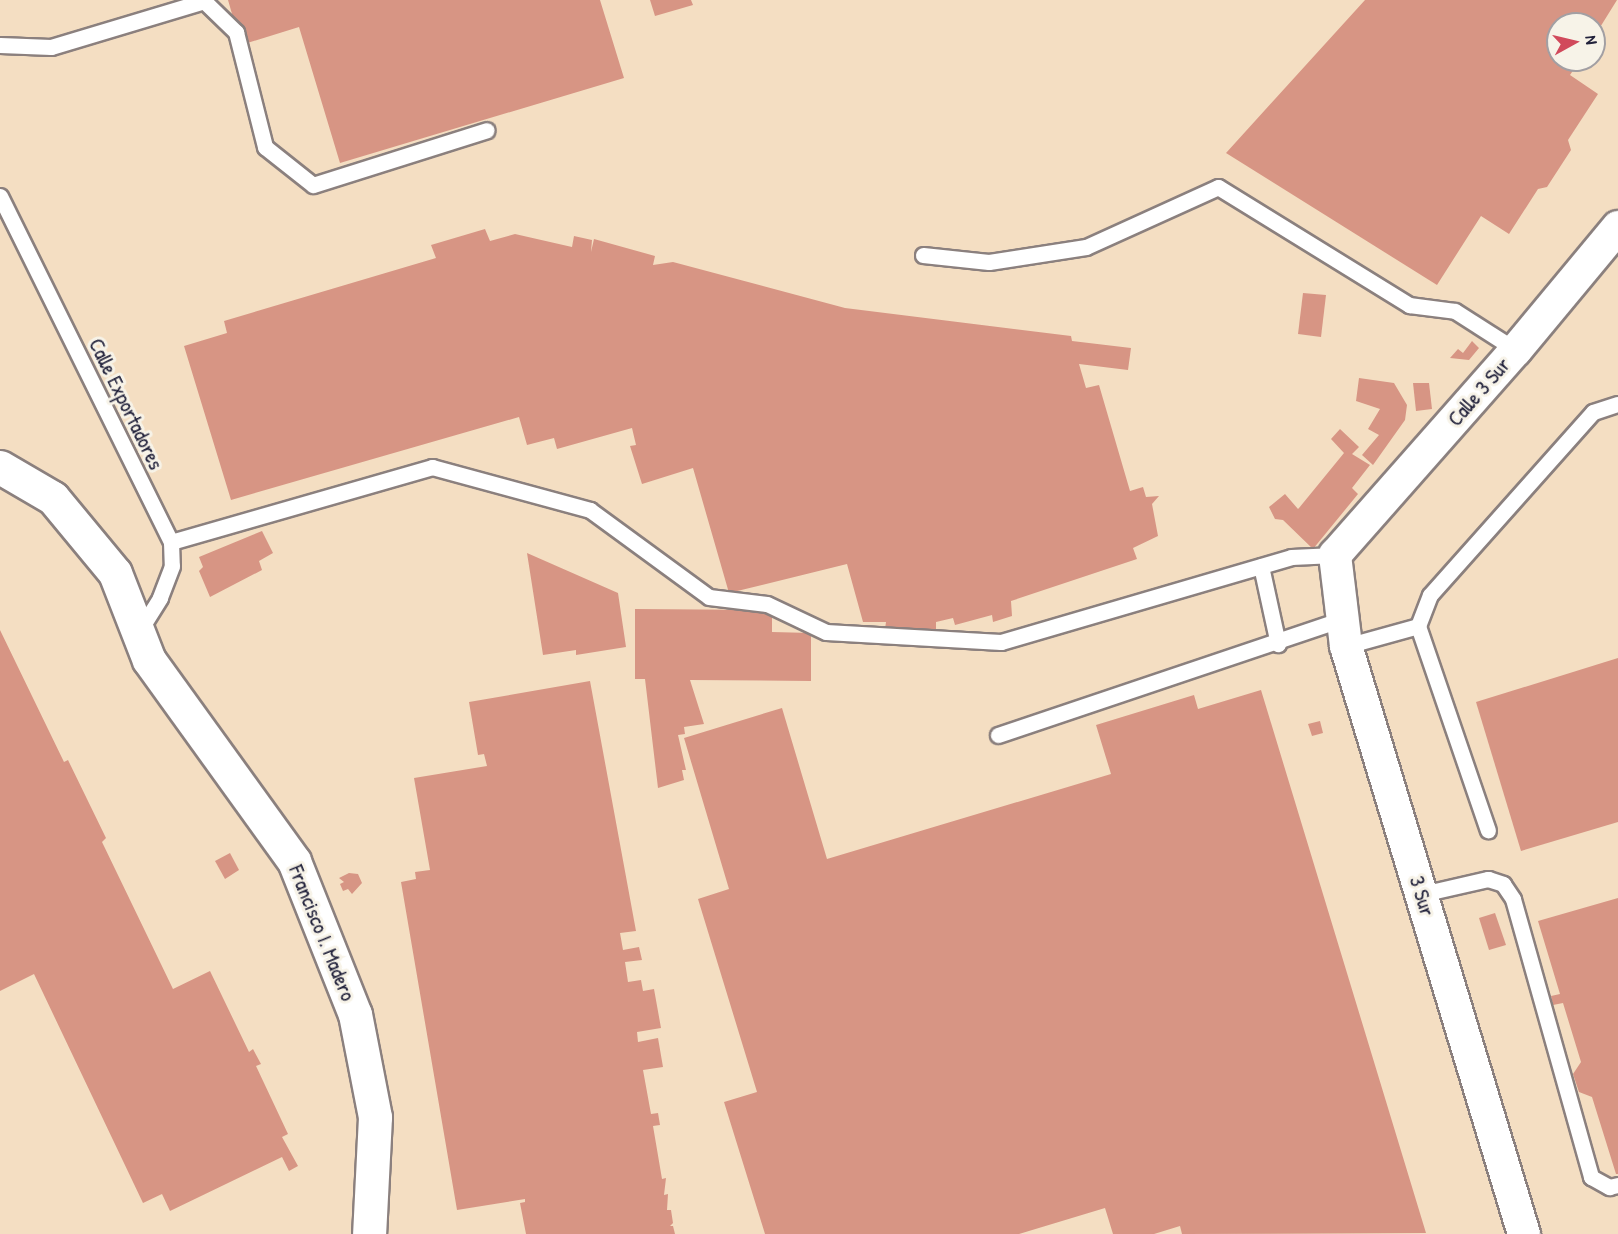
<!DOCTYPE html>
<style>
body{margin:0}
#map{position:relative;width:1618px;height:1234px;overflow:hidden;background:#f4dec2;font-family:"Patrick Hand",sans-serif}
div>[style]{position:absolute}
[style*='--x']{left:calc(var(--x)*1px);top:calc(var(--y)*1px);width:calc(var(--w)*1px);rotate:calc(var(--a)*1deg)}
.building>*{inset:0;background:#d79584}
.roads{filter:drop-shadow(2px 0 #8b807e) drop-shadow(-2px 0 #8b807e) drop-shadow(0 2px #8b807e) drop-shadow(0 -2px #8b807e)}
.service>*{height:15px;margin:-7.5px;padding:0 7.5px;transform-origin:7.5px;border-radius:7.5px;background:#fff}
.minor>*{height:32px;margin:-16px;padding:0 16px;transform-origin:16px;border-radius:16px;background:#fff}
.tertiary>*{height:33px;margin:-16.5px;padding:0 16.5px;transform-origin:16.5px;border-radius:16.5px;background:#fff}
span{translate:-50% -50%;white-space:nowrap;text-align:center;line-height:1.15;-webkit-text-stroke:6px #f7f3e8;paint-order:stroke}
.street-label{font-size:21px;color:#22223b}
.north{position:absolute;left:1546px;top:12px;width:60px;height:60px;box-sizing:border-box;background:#f7f3e8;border:2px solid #a29fa3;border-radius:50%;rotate:82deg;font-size:16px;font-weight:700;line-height:24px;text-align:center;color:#22223b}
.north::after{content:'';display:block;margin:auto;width:21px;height:27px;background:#d1495b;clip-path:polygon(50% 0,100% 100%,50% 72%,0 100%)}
</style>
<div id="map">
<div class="building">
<i style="clip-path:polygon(228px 0,600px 0,624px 78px,340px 163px,299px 27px,241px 45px)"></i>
<i style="clip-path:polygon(650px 0,691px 0,693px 5px,655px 16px)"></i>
<i style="clip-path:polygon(1365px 0,1617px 0,1594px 37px,1594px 24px,1558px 24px,1558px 60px,1580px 60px,1570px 75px,1598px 94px,1568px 140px,1571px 150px,1547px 187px,1538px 189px,1509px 234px,1481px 216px,1437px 285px,1226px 153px)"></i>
<i style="clip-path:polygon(485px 229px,490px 241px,515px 234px,572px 247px,574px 236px,592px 240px,591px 252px,594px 239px,655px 256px,653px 265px,673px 262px,845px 308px,1071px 336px,1072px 341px,1131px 348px,1128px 370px,1079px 364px,1086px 388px,1099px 385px,1130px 491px,1143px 487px,1146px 497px,1159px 496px,1152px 504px,1158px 536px,1133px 548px,1137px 559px,1011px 601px,1012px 616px,993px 622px,992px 615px,955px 625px,953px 618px,936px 622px,936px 630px,885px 629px,886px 622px,863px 622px,847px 564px,729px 593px,693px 468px,642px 484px,630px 446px,636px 445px,632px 428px,557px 449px,554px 438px,527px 445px,519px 417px,231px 500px,184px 346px,227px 333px,224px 321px,436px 258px,431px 245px)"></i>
<i style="clip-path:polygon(1303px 293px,1326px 295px,1321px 337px,1298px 334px)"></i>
<i style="clip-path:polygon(1472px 341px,1479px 348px,1469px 360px,1450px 358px,1458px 349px,1463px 353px)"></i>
<i style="clip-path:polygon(1359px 378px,1394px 383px,1407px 405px,1405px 420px,1373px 465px,1362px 455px,1379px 435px,1368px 429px,1380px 409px,1356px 401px)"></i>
<i style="clip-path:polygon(1413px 383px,1429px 383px,1432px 409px,1416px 411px)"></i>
<i style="clip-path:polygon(1340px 429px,1359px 447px,1352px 454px,1370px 465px,1352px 488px,1358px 494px,1313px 549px,1283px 520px,1275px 519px,1269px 507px,1285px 494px,1298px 509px,1299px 508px,1344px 453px,1331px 439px)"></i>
<i style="clip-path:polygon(262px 531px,273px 553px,259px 561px,262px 570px,210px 597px,199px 571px,203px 567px,199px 557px)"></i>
<i style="clip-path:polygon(527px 553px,618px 593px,626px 647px,576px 655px,576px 650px,543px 655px)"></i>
<i style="clip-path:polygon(635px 609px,772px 610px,772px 632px,811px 633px,811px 681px,690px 680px,704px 724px,684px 727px,685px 734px,678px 735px,686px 770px,682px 770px,684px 780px,658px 788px,645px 679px,635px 679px)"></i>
<i style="clip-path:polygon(0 630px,64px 762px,68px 760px,106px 838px,102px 842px,173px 989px,210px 971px,249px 1052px,253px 1049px,261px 1064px,256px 1066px,288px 1134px,282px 1137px,298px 1166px,289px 1171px,282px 1157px,170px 1211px,162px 1194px,143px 1203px,34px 974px,0 991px)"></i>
<i style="clip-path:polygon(1618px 658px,1618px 822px,1521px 851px,1476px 702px)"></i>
<i style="clip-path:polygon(590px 681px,636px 931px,620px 933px,623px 950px,639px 947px,642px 960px,625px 962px,628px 982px,641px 980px,643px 991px,654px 989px,661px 1028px,637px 1032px,638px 1042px,658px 1038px,663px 1067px,643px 1070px,651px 1114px,658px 1113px,660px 1125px,653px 1126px,662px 1179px,666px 1178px,664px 1195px,668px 1194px,667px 1210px,671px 1210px,673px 1223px,670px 1226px,673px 1226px,675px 1234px,526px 1234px,520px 1203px,525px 1202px,525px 1199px,457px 1210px,401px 882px,416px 879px,415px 872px,430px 870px,414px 778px,487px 766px,484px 754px,478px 755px,469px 702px)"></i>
<i style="clip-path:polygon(1261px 690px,1426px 1233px,1182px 1234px,1180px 1226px,1154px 1234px,1113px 1234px,1105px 1208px,1019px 1234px,765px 1234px,724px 1102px,757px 1092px,698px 899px,729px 889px,684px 738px,782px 708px,827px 859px,1111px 774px,1096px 725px,1194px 695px,1198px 709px)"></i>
<i style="clip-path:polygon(1320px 721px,1323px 733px,1312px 736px,1308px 724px)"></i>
<i style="clip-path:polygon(230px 853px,239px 870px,225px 879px,215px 861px)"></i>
<i style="clip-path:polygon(349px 873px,358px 874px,362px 883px,352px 894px,348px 889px,343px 891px,340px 884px,344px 882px,339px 878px)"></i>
<i style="clip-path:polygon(1618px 898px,1618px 1174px,1616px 1174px,1592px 1097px,1579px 1092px,1573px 1074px,1581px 1062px,1563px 1003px,1553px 1005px,1551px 996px,1560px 994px,1538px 921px)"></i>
<i style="clip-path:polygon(1495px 913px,1506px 945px,1489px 950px,1479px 918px)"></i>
</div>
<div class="roads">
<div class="service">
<i style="--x:0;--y:45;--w:51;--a:2.2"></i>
<i style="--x:51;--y:47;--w:160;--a:-16.7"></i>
<i style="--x:204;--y:1;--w:45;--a:44.1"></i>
<i style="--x:236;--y:32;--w:119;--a:75.8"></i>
<i style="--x:265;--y:147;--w:61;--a:38.4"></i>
<i style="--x:313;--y:185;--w:182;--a:-17.5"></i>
<i style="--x:0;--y:196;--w:386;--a:63.7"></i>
<i style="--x:171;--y:542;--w:24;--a:88"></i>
<i style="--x:172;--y:566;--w:34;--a:111"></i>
<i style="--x:160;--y:598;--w:39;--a:122"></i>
<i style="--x:923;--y:255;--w:66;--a:6.1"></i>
<i style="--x:989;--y:262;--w:98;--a:-8.8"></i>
<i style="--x:1086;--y:247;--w:145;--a:-24.4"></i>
<i style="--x:1218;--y:187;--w:225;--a:31.7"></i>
<i style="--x:1409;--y:305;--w:46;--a:7.4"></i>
<i style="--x:1455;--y:311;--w:72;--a:32.6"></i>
<i style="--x:171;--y:542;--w:272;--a:-16"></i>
<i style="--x:432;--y:467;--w:164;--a:15.2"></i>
<i style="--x:590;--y:510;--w:147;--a:36.2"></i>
<i style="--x:709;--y:597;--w:58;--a:6.9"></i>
<i style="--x:767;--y:604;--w:65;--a:25.4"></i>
<i style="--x:826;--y:632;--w:175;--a:3.3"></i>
<i style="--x:1001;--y:642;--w:302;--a:-16.3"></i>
<i style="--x:1291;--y:557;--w:44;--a:-2.6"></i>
<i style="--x:1261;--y:566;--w:80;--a:77.7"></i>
<i style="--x:1418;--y:626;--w:216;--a:71.1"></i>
<i style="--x:1346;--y:646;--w:75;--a:-15.5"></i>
<i style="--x:1418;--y:626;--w:33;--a:-69"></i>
<i style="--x:1430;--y:595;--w:245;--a:-48.3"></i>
<i style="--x:1593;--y:412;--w:26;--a:-18"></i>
<i style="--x:998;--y:735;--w:361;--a:-18.6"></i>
<i style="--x:1422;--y:894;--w:68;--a:-12.8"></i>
<i style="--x:1488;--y:879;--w:16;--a:18"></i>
<i style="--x:1503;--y:884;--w:18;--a:56"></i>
<i style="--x:1513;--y:899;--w:289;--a:74.3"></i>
<i style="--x:1591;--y:1177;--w:21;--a:29"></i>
<i style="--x:1609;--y:1187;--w:9;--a:-13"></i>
</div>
<div class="minor">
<i style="--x:1524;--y:1234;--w:614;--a:-106.84"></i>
<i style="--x:1346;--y:646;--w:92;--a:-96.9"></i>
<i style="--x:1335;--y:555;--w:273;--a:-48.6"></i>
<i style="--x:1516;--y:350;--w:160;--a:-50.3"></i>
</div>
<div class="tertiary">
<i style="--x:0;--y:467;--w:61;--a:30.3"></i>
<i style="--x:53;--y:498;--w:97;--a:50.4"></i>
<i style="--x:115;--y:573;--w:93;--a:68.7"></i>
<i style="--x:149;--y:660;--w:248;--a:54.2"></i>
<i style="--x:294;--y:861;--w:165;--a:68.3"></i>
<i style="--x:355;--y:1014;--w:105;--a:79"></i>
<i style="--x:375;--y:1117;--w:117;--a:92.9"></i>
</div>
</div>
<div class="street-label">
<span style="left:1479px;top:392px;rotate:-49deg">Calle 3 Sur</span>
<span style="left:126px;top:404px;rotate:64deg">Calle Exportadores</span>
<span style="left:1422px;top:896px;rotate:73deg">3 Sur</span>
<span style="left:322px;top:933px;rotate:68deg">Francisco I. Madero</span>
</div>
<div class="north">N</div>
</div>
